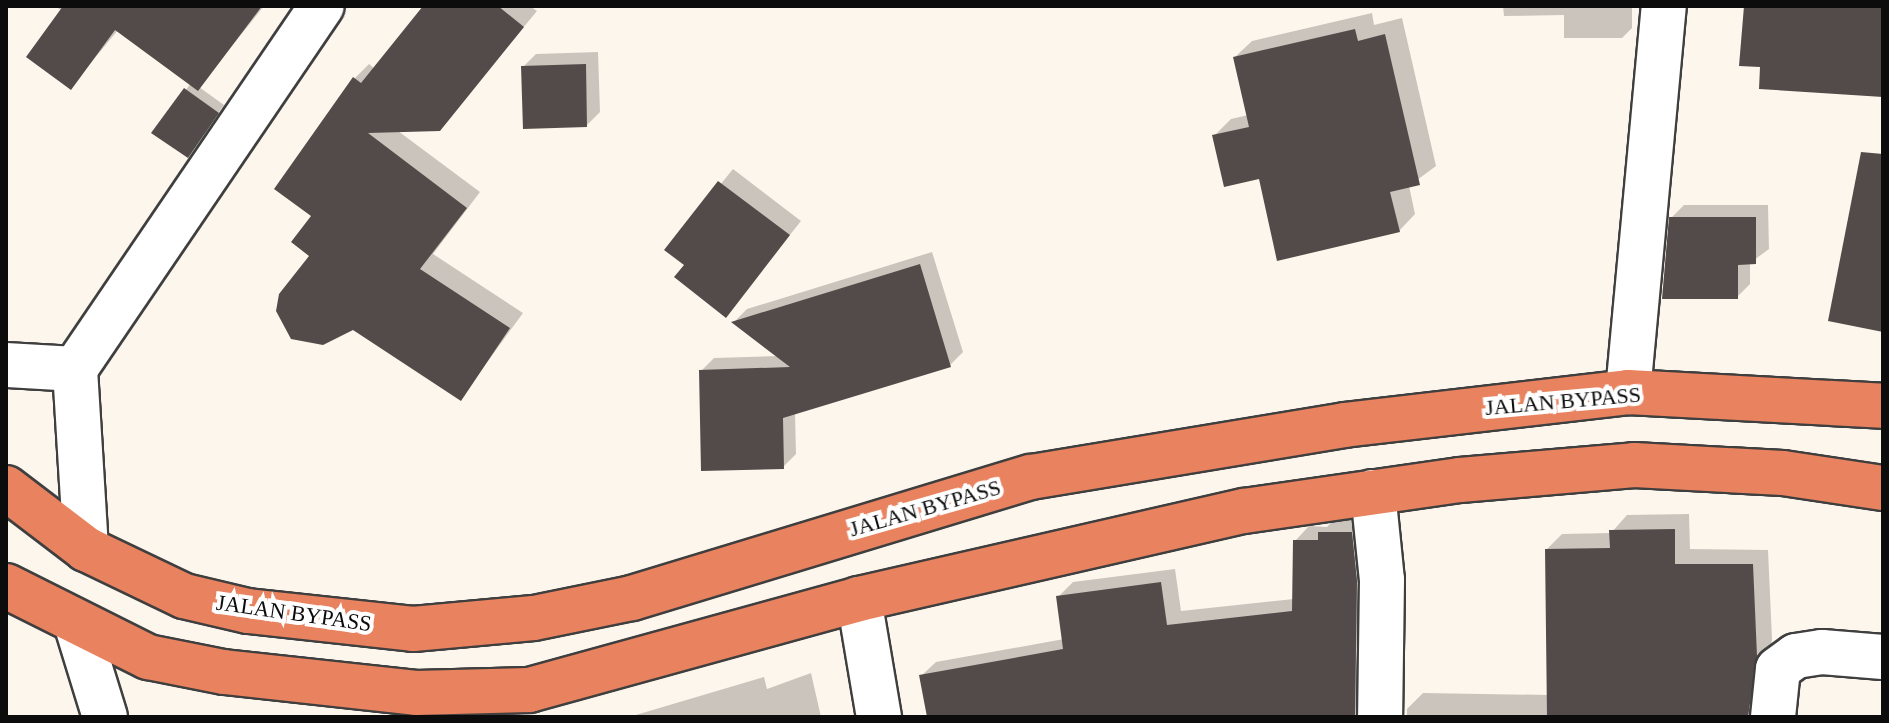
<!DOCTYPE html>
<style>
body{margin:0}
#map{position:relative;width:1889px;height:723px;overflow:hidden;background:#fdf6ec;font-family:Georgia,serif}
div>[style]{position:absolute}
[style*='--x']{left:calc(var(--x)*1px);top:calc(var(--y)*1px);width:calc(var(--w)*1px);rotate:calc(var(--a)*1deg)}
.shadow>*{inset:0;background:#0003}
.building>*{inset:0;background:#534b49}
.roads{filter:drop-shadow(2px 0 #3f3f3f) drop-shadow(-2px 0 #3f3f3f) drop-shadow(0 2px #3f3f3f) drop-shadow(0 -2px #3f3f3f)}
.minor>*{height:44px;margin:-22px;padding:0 22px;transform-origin:22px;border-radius:22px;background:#fff}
.highway>*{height:44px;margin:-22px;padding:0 22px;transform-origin:22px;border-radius:22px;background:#e9825f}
span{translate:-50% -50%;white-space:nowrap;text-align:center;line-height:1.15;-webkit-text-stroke:8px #fff;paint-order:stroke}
.street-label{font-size:22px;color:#0c0c0c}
.frame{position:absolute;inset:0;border:8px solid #0c0c0c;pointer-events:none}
</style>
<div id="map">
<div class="shadow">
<i style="clip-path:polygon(55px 6px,264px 6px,199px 87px,224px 105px,188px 156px,154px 132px,191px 83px,118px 30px,71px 87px,62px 11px)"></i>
<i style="clip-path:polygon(425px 6px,530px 6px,537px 11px,439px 129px,398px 131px,480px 192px,433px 254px,523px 313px,461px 398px,311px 255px,314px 216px,355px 78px,369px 64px,375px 69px)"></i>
<i style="clip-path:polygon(1503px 6px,1632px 6px,1632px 28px,1622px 38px,1564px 38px,1564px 15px,1504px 16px)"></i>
<i style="clip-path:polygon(1372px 13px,1374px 25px,1402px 18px,1436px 166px,1409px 186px,1415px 214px,1399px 231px,1260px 177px,1214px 136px,1231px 119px,1248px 115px,1235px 57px,1252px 41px)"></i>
<i style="clip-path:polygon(598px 52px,600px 112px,587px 125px,523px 67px,536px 54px)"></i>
<i style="clip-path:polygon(733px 169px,801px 221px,726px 315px,686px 264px,667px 250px)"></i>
<i style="clip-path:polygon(1684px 205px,1768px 205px,1769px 249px,1750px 263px,1750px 284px,1737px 297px,1671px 218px)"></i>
<i style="clip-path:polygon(932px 252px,963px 352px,950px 365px,795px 412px,796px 454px,783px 467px,701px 371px,714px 358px,779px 356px,734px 322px,747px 309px)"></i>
<i style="clip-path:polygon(1689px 514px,1690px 549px,1768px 550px,1772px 639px,1763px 698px,1770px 717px,1407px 717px,1407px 709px,1423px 693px,1549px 695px,1547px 549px,1562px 534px,1611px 533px,1627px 515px)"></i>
<i style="clip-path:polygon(1335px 518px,1366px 519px,1375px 717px,929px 717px,921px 676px,936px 662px,1064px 639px,1058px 597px,1073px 582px,1175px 569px,1181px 611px,1294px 599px,1295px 541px,1309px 526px,1327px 527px)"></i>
<i style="clip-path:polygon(811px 673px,821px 717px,629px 717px,764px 677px,767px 689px)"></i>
</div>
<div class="building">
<i style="clip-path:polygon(63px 6px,262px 6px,198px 91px,115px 30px,71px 90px,26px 57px)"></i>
<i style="clip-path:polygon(423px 6px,498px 6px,524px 27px,440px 131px,368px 133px,467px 208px,420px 269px,510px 328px,461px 401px,353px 330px,323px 345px,291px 339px,276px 311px,279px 294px,309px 256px,291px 242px,311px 216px,274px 189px,353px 77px,361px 83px)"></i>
<i style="clip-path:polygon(1744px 6px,1883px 6px,1883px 97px,1759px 89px,1760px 67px,1739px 66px)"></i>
<i style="clip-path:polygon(1355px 29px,1358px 41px,1385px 34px,1420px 185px,1390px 192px,1400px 232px,1277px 261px,1259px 179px,1224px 187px,1212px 135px,1249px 127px,1233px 57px)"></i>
<i style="clip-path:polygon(586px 64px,587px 127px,523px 129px,521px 66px)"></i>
<i style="clip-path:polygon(184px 88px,219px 113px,188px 158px,151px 133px)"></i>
<i style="clip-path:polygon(1861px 152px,1883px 154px,1883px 332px,1828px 321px)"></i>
<i style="clip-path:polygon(718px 181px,790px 235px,726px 318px,674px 277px,684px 265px,664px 250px)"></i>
<i style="clip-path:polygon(1669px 217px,1756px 217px,1756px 264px,1738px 265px,1738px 299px,1662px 299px)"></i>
<i style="clip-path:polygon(920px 264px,951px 367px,783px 418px,784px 469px,701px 471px,699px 370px,790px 367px,731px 322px)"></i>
<i style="clip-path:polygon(1675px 529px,1675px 564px,1753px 564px,1757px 656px,1748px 717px,1547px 717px,1545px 549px,1610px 548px,1609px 530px)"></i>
<i style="clip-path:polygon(1318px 532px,1352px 532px,1357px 581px,1355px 717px,927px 717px,919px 675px,1063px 649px,1056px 596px,1161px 582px,1167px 625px,1292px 611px,1293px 540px,1318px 540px)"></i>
</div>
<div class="roads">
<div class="minor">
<i style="--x:6;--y:365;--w:69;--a:3.3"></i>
<i style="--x:1628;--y:392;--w:388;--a:-84.7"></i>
<i style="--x:1373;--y:492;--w:88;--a:84.2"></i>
<i style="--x:1382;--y:580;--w:137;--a:90.8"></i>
<i style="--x:86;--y:549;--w:180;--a:-93.5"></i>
<i style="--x:75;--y:369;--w:439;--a:-55.8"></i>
<i style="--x:859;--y:599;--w:120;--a:80.4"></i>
<i style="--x:77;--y:626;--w:95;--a:72.9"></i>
<i style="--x:1773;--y:717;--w:48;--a:-84.1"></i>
<i style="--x:1778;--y:669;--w:22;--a:-36"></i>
<i style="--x:1796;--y:656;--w:26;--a:-9"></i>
<i style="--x:1822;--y:652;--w:61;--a:4.7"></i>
</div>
<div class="highway">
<i style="--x:6;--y:488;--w:101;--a:37.3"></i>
<i style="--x:86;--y:549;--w:109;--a:25.6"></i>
<i style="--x:184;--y:596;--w:66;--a:13.2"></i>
<i style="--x:248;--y:611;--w:166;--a:6.2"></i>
<i style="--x:413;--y:629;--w:121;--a:-5.2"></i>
<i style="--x:534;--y:618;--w:100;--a:-11.5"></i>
<i style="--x:632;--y:598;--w:417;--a:-16.9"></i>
<i style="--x:1031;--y:477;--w:317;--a:-9.4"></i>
<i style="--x:1344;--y:425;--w:286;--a:-6.6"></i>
<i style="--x:1628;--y:392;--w:255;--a:3.1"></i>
<i style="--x:6;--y:586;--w:159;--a:26.6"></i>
<i style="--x:148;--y:657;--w:77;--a:11.2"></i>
<i style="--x:224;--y:672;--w:193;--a:6.2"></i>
<i style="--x:416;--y:693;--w:113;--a:-1.5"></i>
<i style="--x:529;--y:690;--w:342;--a:-15.4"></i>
<i style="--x:859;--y:599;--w:395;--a:-12.9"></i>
<i style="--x:1244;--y:511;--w:218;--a:-8.2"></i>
<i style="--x:1460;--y:480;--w:175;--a:-4.9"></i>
<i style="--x:1634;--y:465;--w:149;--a:3.1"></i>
<i style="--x:1783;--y:473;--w:101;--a:8.5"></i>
</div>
</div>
<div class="street-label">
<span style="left:1563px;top:401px;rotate:-5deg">JALAN BYPASS</span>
<span style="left:925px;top:508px;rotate:-16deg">JALAN BYPASS</span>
<span style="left:294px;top:613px;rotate:8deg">JALAN BYPASS</span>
</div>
<div class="frame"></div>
</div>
